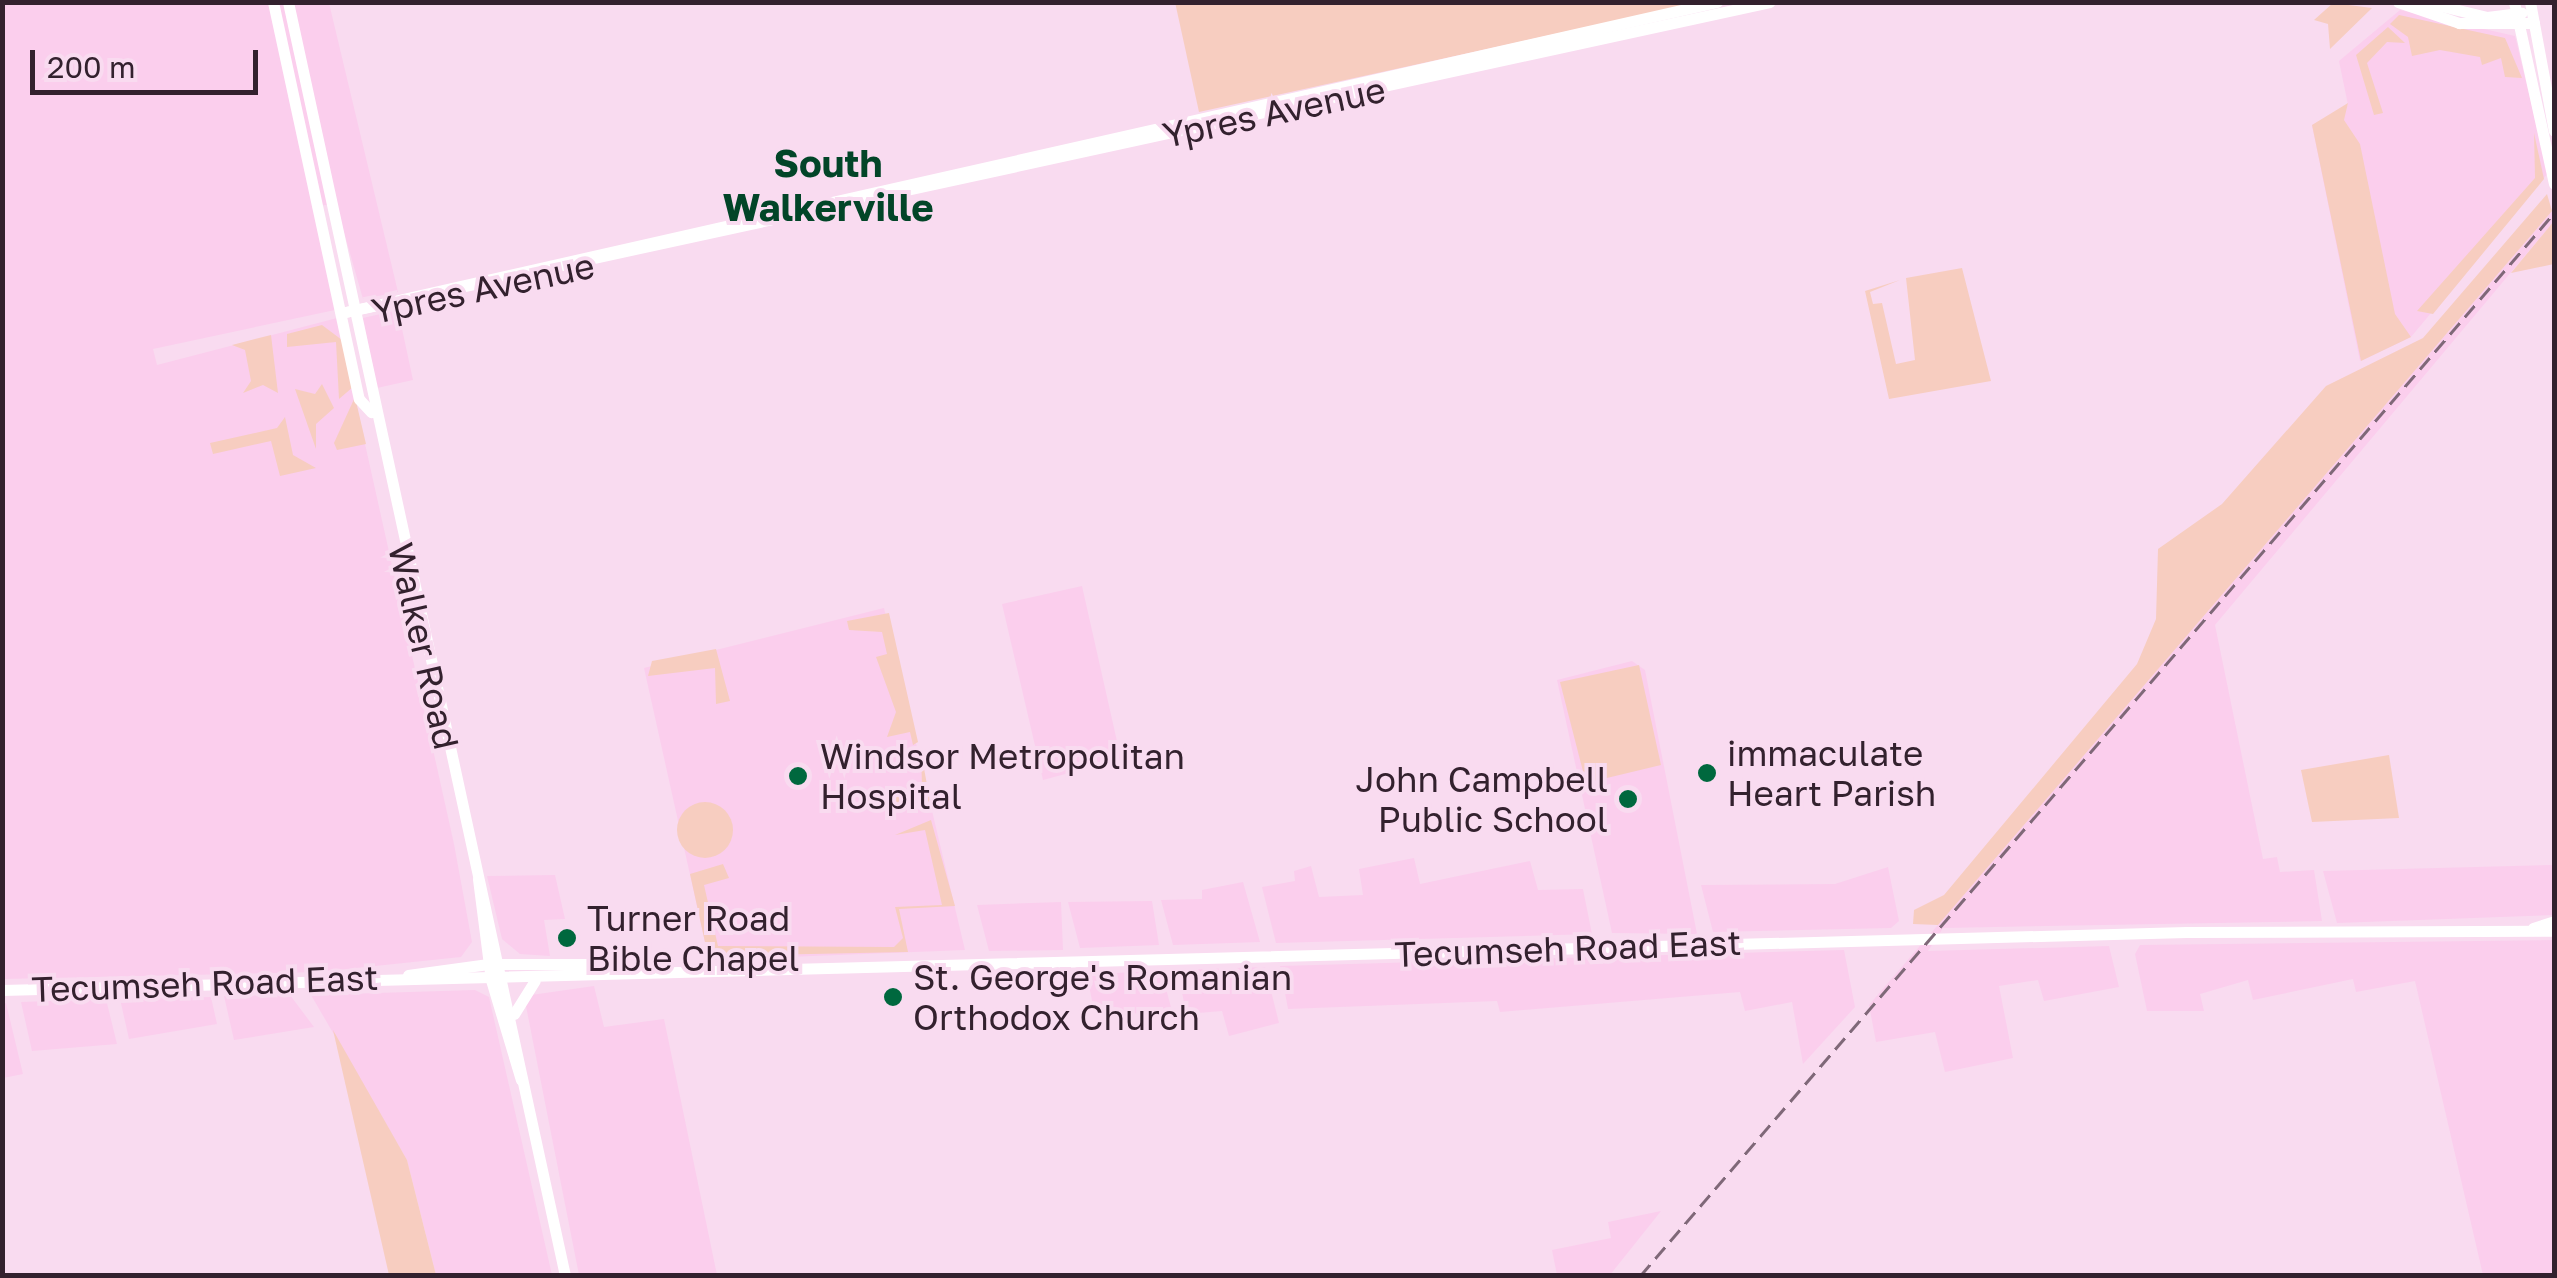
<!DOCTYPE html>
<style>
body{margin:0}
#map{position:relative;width:2557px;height:1278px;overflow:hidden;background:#f9dbf0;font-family:"Golos Text",sans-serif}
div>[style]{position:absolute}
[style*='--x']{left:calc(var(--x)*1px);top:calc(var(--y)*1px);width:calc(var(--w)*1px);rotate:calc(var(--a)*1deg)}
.built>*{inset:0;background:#fbceed}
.green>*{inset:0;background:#f7cdc0}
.round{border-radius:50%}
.major>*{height:11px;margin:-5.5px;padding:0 5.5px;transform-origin:5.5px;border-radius:5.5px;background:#fff}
.rail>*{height:2.5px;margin-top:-1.25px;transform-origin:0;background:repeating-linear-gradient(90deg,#7f6878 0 15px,transparent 0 23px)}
.dots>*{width:28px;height:28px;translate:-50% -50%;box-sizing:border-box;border:5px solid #f9dbf0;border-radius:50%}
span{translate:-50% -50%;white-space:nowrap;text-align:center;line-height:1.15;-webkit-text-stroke:8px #f9dbf0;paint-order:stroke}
.street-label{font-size:35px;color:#33212e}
.poi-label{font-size:35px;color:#33212e}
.left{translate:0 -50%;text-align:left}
.right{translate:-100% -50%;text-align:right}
.neighbourhood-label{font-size:38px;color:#024528;font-weight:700}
.frame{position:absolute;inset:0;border:5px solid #33212e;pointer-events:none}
.scale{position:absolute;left:30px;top:50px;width:228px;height:45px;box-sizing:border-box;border:5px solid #33212e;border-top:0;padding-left:12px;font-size:30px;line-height:35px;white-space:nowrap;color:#33212e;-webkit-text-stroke:8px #f9dbf0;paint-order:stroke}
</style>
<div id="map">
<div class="built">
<i style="clip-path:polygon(2px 3px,329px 3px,398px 292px,363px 299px,336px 204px,315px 206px,335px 310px,153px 349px,157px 365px,337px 318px,454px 844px,472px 942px,461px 957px,318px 972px,3px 979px)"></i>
<i style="clip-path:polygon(2400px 10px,2515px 36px,2548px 173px,2411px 337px,2360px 361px,2312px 125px,2348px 105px,2339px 61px)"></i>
<i style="clip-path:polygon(2552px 211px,2554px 221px,2215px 625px,2263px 859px,2277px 857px,2280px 872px,2314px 870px,2322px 921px,1943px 928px,1928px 951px,2109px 946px,2119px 987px,2044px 1001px,2038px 980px,1999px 986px,2013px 1058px,1945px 1072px,1935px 1032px,1876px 1042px,1869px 1005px)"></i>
<i style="clip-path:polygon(398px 310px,413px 380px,377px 388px,363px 318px)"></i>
<i style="clip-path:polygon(1082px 586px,1121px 759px,1043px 780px,1002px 604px)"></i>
<i style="clip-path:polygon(884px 608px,965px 950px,709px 960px,644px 668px)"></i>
<i style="clip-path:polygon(1632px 661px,1645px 670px,1697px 934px,1612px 933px,1557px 680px)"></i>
<i style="clip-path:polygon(1414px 858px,1420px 884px,1530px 861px,1538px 890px,1583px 889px,1592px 934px,1276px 943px,1262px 887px,1295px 881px,1294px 871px,1311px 866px,1319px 897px,1363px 895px,1359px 869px)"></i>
<i style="clip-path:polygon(2554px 865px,2554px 915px,2337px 923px,2323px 871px)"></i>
<i style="clip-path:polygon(1888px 867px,1899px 921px,1891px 928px,1713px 932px,1701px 885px,1835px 884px)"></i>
<i style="clip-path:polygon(555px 875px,565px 919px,544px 920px,550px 956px,520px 954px,502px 939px,487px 876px)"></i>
<i style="clip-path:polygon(1243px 882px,1260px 942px,1173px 945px,1161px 900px,1202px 899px,1202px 890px)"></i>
<i style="clip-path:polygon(1152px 901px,1159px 945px,1080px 948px,1068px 902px)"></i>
<i style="clip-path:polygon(1061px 902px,1063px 950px,989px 951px,977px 905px)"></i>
<i style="clip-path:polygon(2554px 940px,2554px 1276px,2483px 1275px,2415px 981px,2356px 992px,2353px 979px,2253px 1000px,2248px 980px,2200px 994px,2204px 1011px,2147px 1011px,2135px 954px,2140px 945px)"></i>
<i style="clip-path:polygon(1844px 950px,1855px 1007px,1803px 1064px,1792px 1002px,1745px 1011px,1740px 992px,1500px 1012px,1497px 1001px,1288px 1009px,1280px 966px)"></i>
<i style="clip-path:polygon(1265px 967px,1279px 1023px,1229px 1036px,1222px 1011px,1186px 1014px,1178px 970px)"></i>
<i style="clip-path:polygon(1161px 970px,1172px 1011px,1095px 1016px,1087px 975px)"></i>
<i style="clip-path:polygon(594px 986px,604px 1027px,664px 1019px,717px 1275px,579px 1275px,524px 996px)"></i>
<i style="clip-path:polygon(475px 990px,489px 997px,552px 1275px,436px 1275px,407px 1160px,311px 995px)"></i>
<i style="clip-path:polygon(290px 995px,314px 1027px,234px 1040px,224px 996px)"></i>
<i style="clip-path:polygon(211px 997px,217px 1024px,129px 1039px,120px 999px)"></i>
<i style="clip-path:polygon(106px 999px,117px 1044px,32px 1051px,21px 1002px)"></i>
<i style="clip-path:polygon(6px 1003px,23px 1074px,3px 1078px,2px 1004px)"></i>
<i style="clip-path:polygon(1661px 1211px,1610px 1275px,1557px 1275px,1552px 1250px,1611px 1238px,1608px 1222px)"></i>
</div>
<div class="green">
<i style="clip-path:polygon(1175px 2px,1697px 3px,1199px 112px)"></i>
<i style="clip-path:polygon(2333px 3px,2372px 8px,2330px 49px,2328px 24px,2314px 20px)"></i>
<i style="clip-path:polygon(2399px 15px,2505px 38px,2522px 78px,2505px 77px,2501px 58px,2482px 65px,2480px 57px,2440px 50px,2412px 56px,2408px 37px,2390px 24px)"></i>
<i style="clip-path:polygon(2388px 27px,2405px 43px,2387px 42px,2367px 63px,2383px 113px,2374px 115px,2356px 55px)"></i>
<i style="clip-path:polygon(2348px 103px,2344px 120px,2360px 144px,2395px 314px,2411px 337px,2361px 361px,2312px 125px)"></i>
<i style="clip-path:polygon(2534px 133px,2544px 179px,2433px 314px,2417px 311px,2535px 178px)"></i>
<i style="clip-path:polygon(2547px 194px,2552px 211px,1938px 925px,1913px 924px,1914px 910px,1944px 895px,2137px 664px,2156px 619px,2158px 549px,2222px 504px,2326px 386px,2423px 338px)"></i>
<i style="clip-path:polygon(2554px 221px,2554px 264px,2511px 273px)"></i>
<i style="clip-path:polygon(1962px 268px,1991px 381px,1889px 399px,1865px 291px,1900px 280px,1870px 292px,1873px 304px,1882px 303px,1896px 364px,1915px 360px,1906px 278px)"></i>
<i style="clip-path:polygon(322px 325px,342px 340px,353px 387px,339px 399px,336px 342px,287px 347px,287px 334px)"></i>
<i style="clip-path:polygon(271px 335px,278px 393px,263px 385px,243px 393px,251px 381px,245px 350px,232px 345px)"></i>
<i style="clip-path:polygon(322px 384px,334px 408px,316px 424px,316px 449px,295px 389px,315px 394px)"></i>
<i style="clip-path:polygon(355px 397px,366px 444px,337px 450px,334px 443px)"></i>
<i style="clip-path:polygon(285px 417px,293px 455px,316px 468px,280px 476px,271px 441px,213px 454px,210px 443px,277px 428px)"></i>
<i style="clip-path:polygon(889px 613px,918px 742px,913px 745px,910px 732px,887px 737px,896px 712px,876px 657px,887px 654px,882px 632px,849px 630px,847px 621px)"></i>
<i style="clip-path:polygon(716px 649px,730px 701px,716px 704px,715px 668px,648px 676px,652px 661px)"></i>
<i style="clip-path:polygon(1639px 665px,1661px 765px,1586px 783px,1560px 682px)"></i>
<i style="clip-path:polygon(921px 752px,930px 801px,888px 814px,897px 793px,922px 786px)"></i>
<i style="clip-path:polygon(2389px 755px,2399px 818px,2312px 822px,2301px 770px)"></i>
<i class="round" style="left:677px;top:802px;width:56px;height:56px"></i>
<i style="clip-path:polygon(931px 820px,955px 906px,899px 909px,908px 952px,708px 956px,690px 874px,723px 864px,729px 878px,704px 885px,718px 946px,894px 947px,903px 938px,895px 907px,942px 905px,925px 830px,895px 835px)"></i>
<i style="clip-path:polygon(333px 1030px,407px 1160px,436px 1275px,389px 1275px)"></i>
</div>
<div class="major">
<i style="--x:273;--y:2;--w:406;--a:77.8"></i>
<i style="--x:359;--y:399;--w:18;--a:47"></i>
<i style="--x:288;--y:2;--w:1304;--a:77.73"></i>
<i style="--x:2398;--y:2;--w:65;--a:19"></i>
<i style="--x:2459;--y:23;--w:75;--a:0"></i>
<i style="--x:2425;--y:2;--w:64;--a:13.6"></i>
<i style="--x:2487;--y:17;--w:35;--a:-7"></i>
<i style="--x:2514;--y:2;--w:186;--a:77.6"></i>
<i style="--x:2530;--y:2;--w:131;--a:79.5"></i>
<i style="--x:341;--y:313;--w:1462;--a:-12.28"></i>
<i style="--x:341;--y:313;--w:1411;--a:-12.74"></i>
<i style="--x:478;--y:879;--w:102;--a:82.7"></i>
<i style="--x:491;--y:980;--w:104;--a:73.3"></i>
<i style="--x:2533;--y:928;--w:22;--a:-18"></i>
<i style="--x:408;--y:975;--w:81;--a:-7.8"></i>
<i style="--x:488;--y:964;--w:99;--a:0"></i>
<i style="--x:587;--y:964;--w:18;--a:27"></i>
<i style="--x:2;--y:990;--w:2185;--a:-1.52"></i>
<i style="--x:2186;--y:932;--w:368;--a:-0.2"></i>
<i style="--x:514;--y:1014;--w:39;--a:-58"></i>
</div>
<div class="rail">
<i style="--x:1640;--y:1276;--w:1402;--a:-49.31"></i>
</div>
<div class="dots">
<i style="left:1707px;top:773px;background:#00683e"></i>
<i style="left:798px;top:776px;background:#00683e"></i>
<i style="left:1628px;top:799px;background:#00683e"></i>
<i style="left:567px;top:938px;background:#00683e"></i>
<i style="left:893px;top:997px;background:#00683e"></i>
</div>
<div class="street-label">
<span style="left:1274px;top:112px;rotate:-12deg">Ypres Avenue</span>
<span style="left:483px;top:288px;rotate:-12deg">Ypres Avenue</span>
<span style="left:424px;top:646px;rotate:77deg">Walker Road</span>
<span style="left:1568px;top:948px;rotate:-2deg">Tecumseh Road East</span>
<span style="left:205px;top:983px;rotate:-2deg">Tecumseh Road East</span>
</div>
<div class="poi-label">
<span class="left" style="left:1727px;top:773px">immaculate<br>Heart Parish</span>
<span class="left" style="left:820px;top:776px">Windsor Metropolitan<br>Hospital</span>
<span class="right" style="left:1608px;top:799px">John Campbell<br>Public School</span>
<span class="left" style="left:587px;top:938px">Turner Road<br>Bible Chapel</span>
<span class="left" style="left:913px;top:997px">St. George's Romanian<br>Orthodox Church</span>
</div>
<div class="neighbourhood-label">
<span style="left:828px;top:185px">South<br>Walkerville</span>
</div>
<div class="frame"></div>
<div class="scale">200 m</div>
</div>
